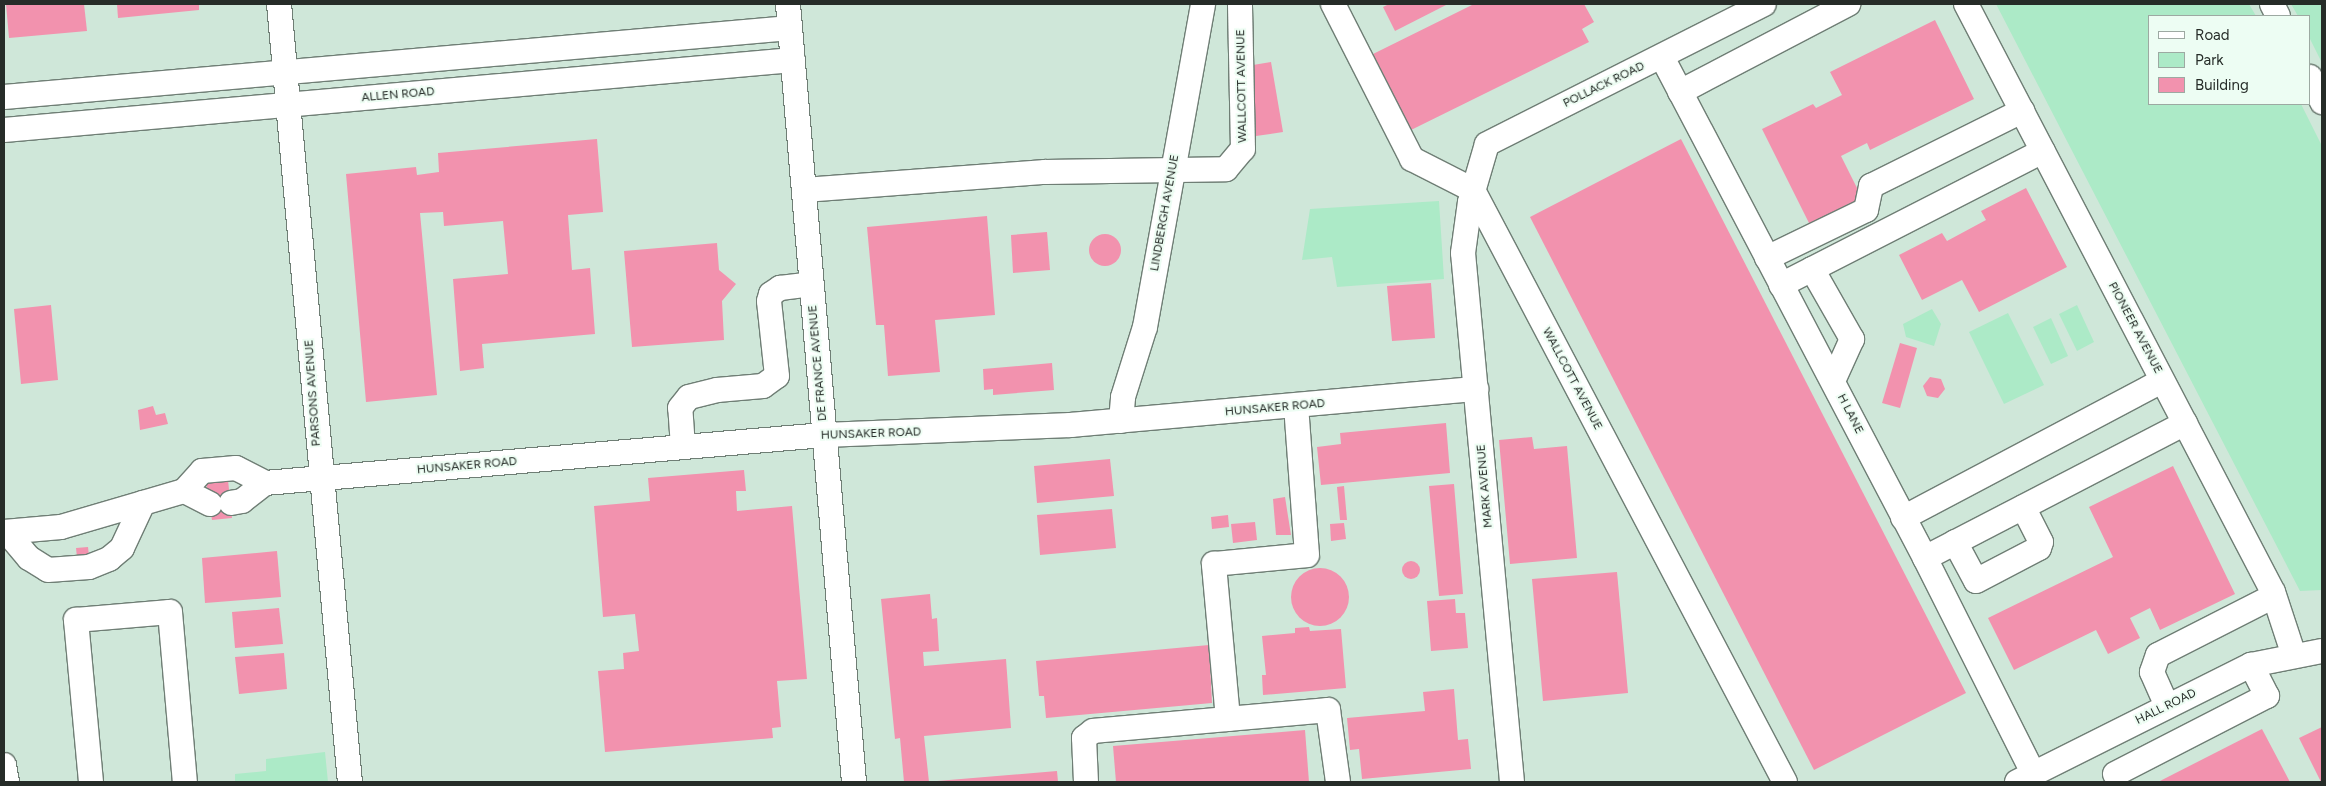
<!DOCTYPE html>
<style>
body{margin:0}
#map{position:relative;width:2326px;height:786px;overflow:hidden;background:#dff0e6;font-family:Figtree,sans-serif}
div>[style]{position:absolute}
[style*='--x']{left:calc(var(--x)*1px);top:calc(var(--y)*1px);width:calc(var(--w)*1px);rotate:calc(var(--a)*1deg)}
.built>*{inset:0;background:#cfe7d9}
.green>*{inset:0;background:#aceac7}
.building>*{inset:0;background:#f292ae}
.round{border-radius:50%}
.roads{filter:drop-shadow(1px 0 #6f7e75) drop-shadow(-1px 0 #6f7e75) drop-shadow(0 1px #6f7e75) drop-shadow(0 -1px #6f7e75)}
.minor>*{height:24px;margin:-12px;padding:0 12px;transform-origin:12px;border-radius:12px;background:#fff}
span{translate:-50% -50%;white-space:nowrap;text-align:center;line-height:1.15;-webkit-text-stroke:4px #edfdf3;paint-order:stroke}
.street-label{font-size:12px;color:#262c28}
.frame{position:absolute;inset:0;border:5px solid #262c28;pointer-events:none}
.legend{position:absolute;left:2148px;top:15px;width:162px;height:90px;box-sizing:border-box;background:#edfdf3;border:1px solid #9da9a2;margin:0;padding:6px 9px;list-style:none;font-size:15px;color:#262c28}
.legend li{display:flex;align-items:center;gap:10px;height:25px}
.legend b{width:25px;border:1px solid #9da9a2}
</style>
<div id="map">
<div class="built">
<i style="clip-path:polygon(evenodd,4px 4px,2322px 4px,2322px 782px,4px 782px,4px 4px,2150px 16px,2310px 16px,2310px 104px,2150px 104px,2150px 16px)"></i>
</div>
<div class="green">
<i style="clip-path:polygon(1996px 4px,2249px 4px,2256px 16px,2150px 16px,2150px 104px,2301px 104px,2322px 146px,2322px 590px,2300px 591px)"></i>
<i style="clip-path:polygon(2291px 4px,2322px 4px,2322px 63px,2310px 39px,2310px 16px,2298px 16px)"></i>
<i style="clip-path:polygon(1439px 201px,1444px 279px,1337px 287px,1332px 257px,1302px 260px,1310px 209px)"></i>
<i style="clip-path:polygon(2077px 305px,2094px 342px,2077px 351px,2059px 314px)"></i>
<i style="clip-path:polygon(1932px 309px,1941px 324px,1934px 346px,1906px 337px,1903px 324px)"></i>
<i style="clip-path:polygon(2008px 313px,2044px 385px,2004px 404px,1969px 332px)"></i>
<i style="clip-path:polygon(2051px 318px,2068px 356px,2051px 364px,2033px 327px)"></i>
<i style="clip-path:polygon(325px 752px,328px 782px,235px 782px,235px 774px,266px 771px,266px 759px)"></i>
</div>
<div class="building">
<i style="clip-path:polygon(6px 4px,84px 4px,87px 31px,9px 38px)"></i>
<i style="clip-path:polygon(117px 4px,199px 4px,199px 10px,118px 18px)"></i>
<i style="clip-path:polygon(1389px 4px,1448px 4px,1395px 31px,1383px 7px)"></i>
<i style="clip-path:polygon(1474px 4px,1584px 4px,1594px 22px,1582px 29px,1589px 42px,1411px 130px,1373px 54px)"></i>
<i style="clip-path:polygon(1935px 20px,1974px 99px,1870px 150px,1867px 143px,1841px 156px,1863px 200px,1810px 225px,1762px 129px,1813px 104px,1816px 108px,1842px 95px,1830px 72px)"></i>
<i style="clip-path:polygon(1271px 62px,1283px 132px,1256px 136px,1247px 66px)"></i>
<i style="clip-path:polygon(597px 139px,603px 212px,568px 215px,572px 270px,590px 268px,595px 334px,482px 344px,484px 368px,460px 371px,453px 279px,508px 274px,503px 221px,444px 226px,443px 212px,420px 213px,437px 395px,366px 402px,346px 174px,416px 167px,417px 175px,439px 172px,438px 153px)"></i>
<i style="clip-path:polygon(1681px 139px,1966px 693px,1814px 770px,1530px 217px)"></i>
<i style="clip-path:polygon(2026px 188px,2067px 267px,1979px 312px,1962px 280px,1922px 300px,1899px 255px,1942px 233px,1947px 241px,1986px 220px,1981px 211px)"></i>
<i style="clip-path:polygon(987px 216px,995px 315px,935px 320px,940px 372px,888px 376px,884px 325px,876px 325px,867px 227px)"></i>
<i style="clip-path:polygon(1047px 232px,1050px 270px,1013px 273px,1011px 235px)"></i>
<i class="round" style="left:1089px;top:234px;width:32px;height:32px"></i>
<i style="clip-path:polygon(717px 243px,719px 270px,736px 284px,722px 301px,724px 340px,632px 347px,624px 251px)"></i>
<i style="clip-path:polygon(1431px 283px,1435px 338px,1392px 341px,1387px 286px)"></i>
<i style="clip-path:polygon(51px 305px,58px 380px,21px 384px,14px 309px)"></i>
<i style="clip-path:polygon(1900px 343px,1917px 348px,1900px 408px,1882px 403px)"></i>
<i style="clip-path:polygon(1052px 363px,1054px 390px,993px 395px,993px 389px,984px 390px,983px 369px)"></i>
<i style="clip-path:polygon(1930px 377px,1941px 379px,1945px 389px,1938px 398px,1927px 396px,1923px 386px)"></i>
<i style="clip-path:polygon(153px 406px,156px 415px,165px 413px,168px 424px,140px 430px,138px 410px)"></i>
<i style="clip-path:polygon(1446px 423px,1450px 473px,1321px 485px,1317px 447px,1341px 444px,1340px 433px)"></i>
<i style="clip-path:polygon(1532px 437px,1534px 449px,1567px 446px,1577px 558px,1510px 564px,1499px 440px)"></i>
<i style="clip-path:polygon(1110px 459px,1114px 496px,1037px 503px,1034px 466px)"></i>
<i style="clip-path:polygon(2173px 466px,2235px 594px,2160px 630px,2150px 608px,2130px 618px,2140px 638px,2108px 654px,2096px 630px,2014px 670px,1988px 618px,2113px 557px,2089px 507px)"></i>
<i style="clip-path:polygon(744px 470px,746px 491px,736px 491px,737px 511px,792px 506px,807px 679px,777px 681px,781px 727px,772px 728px,773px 738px,605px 752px,598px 671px,624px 669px,623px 653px,639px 651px,635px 614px,603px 617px,594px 506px,650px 501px,648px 478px)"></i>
<i style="clip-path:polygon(228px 480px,232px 518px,212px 520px,206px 482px)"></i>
<i style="clip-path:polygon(1454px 484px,1463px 594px,1439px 596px,1429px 486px)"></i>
<i style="clip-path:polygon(1344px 486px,1347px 520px,1340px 520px,1337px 487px)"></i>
<i style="clip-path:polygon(1285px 497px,1291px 535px,1276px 535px,1273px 499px)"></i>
<i style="clip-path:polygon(1112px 509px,1116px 548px,1040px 555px,1037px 515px)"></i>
<i style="clip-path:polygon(1228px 515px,1229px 527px,1212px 529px,1211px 517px)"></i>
<i style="clip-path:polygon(1255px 522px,1257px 540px,1233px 543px,1231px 524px)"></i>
<i style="clip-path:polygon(1344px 523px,1346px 539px,1331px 541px,1330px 524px)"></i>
<i style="clip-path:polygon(88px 547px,89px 556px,77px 557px,76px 548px)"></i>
<i style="clip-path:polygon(277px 551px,281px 597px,205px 603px,202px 558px)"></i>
<i class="round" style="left:1402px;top:561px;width:18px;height:18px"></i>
<i class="round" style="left:1291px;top:568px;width:58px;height:58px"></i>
<i style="clip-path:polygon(1617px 572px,1628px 693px,1543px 701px,1532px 579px)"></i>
<i style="clip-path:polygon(930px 594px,932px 619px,937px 618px,939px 651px,923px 652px,924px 666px,1006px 659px,1011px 728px,924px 736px,929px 782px,904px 782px,900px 738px,895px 739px,881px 599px)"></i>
<i style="clip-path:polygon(1455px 599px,1456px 613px,1465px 613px,1468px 648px,1431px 651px,1427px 601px)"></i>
<i style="clip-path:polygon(279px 608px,283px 644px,235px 648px,232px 612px)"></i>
<i style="clip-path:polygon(1309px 627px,1310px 631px,1341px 629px,1346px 688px,1263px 695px,1262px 675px,1266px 675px,1262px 636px,1295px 633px,1295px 628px)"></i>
<i style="clip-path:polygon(1209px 645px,1212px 703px,1046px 718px,1044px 696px,1039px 696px,1036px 661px)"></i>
<i style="clip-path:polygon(284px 653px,287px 689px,239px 694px,235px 657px)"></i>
<i style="clip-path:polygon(1454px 689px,1458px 740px,1468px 739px,1471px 769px,1362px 779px,1359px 749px,1350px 750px,1347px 718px,1425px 711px,1423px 692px)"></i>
<i style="clip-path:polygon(2322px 727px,2322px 782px,2321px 782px,2299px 738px)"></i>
<i style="clip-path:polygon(2262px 729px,2290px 782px,2158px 782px)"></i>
<i style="clip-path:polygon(1305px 730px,1309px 782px,1116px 782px,1113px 746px)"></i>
<i style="clip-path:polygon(1057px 771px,1058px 782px,937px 782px,937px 781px)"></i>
</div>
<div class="roads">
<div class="minor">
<i style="--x:279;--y:4;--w:781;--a:84.79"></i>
<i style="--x:788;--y:4;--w:781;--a:85.15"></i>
<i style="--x:1333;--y:4;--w:174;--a:63"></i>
<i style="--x:1412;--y:159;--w:68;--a:26.9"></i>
<i style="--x:1473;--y:190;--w:669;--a:62.21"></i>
<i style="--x:1966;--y:4;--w:663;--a:62.43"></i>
<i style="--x:2273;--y:592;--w:67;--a:71.8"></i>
<i style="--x:2272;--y:4;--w:13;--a:63"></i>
<i style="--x:1662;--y:57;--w:566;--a:62.3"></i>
<i style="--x:1925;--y:558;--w:241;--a:63.3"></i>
<i style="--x:2310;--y:77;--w:28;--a:64"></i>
<i style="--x:1680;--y:92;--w:190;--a:-27.6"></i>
<i style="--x:4;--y:97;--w:789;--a:-5.02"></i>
<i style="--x:4;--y:130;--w:792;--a:-5.07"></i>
<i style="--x:804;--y:190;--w:242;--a:-4.3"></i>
<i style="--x:1045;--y:172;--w:181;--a:-0.9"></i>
<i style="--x:1226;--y:169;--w:26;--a:-50"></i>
<i style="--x:1243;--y:149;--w:145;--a:-91.2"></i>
<i style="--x:1767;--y:258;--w:110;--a:-25.9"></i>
<i style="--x:1866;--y:210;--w:25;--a:-78"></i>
<i style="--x:1871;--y:186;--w:169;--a:-26.4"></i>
<i style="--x:1812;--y:269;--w:81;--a:60.3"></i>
<i style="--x:1852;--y:339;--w:46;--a:114.3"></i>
<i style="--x:1781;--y:285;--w:294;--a:-27.1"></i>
<i style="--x:1121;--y:421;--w:24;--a:-85"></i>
<i style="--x:1123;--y:397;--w:73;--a:-72.6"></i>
<i style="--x:1145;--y:327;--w:328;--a:-79.8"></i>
<i style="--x:683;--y:447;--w:39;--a:-94"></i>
<i style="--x:680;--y:408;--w:14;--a:-51"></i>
<i style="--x:689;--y:397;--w:29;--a:-14"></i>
<i style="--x:717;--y:390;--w:46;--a:-5"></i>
<i style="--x:763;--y:386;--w:17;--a:-36"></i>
<i style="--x:777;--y:376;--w:75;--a:-96.1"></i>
<i style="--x:769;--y:301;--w:7;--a:-74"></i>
<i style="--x:771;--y:294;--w:11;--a:-34"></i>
<i style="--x:780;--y:288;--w:32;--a:-7"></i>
<i style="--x:265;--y:483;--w:561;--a:-4.91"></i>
<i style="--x:824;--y:435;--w:247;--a:-2.3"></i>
<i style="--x:1071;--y:425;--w:407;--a:-5.1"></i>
<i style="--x:210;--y:504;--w:29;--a:-153"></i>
<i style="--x:184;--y:491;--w:27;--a:-48"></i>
<i style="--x:202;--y:471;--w:34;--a:-5"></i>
<i style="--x:236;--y:468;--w:33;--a:27"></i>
<i style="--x:265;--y:483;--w:29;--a:142"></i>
<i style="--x:242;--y:501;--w:11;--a:170"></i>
<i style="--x:1903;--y:518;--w:293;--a:-27.9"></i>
<i style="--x:4;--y:532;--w:57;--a:-5"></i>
<i style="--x:61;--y:527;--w:128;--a:-16.3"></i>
<i style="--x:7;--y:532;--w:34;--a:50"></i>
<i style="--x:29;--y:558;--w:22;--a:32"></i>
<i style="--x:48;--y:570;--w:41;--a:-4.2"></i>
<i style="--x:89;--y:567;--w:22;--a:-22"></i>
<i style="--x:109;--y:559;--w:17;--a:-40"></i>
<i style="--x:122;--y:548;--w:50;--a:-65"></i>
<i style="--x:1955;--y:542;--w:44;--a:61.7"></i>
<i style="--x:1976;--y:581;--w:71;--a:-27.6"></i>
<i style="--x:2039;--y:548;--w:6;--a:-72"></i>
<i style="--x:2041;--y:542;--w:39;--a:-117"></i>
<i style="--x:1925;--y:558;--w:293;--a:-27.4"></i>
<i style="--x:2167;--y:706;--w:37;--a:-114"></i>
<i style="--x:2152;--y:672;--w:18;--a:-71"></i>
<i style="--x:2158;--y:655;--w:130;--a:-27"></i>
<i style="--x:1228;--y:719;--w:156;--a:-95.2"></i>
<i style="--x:1214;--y:564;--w:93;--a:-5.5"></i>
<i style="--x:1307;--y:555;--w:149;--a:-94.2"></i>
<i style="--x:4;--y:765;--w:17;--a:80"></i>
<i style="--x:2115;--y:774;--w:171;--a:-27.2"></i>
<i style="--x:2267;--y:696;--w:35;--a:-117"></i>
<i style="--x:91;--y:782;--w:163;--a:-95.3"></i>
<i style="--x:76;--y:620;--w:94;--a:-4.9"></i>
<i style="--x:170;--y:612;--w:171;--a:85"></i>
<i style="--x:1086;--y:782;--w:44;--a:-92.6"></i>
<i style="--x:1084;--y:738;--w:11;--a:-38"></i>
<i style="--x:1093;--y:731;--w:236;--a:-5.1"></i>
<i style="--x:1328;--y:710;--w:73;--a:82.1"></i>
<i style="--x:1512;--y:782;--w:531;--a:-95.29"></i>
<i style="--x:1463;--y:253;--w:51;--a:-82.2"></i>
<i style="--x:1470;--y:202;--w:60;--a:-73.7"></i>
<i style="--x:1487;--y:144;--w:310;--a:-26.8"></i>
<i style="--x:2017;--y:782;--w:262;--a:-26.6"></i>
<i style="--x:2251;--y:665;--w:72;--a:-11.2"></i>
</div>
</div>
<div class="street-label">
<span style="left:1604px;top:85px;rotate:-26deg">POLLACK ROAD</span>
<span style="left:1242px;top:86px;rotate:-91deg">WALLCOTT AVENUE</span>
<span style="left:398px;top:95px;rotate:-5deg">ALLEN ROAD</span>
<span style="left:1165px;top:213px;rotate:-80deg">LINDBERGH AVENUE</span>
<span style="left:2135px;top:328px;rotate:62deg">PIONEER AVENUE</span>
<span style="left:818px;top:363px;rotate:-95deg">DE FRANCE AVENUE</span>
<span style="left:1572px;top:379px;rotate:62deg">WALLCOTT AVENUE</span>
<span style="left:313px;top:393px;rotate:-94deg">PARSONS AVENUE</span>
<span style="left:1275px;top:408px;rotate:-5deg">HUNSAKER ROAD</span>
<span style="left:1850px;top:414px;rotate:63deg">H LANE</span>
<span style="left:871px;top:434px;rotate:-2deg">HUNSAKER ROAD</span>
<span style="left:467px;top:466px;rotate:-5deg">HUNSAKER ROAD</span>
<span style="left:1485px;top:486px;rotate:-95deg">MARK AVENUE</span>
<span style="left:2166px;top:707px;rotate:-26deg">HALL ROAD</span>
</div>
<div class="frame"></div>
<ul class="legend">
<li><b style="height:6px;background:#fff"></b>Road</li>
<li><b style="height:14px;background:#aceac7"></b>Park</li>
<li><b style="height:14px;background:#f292ae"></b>Building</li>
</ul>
</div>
